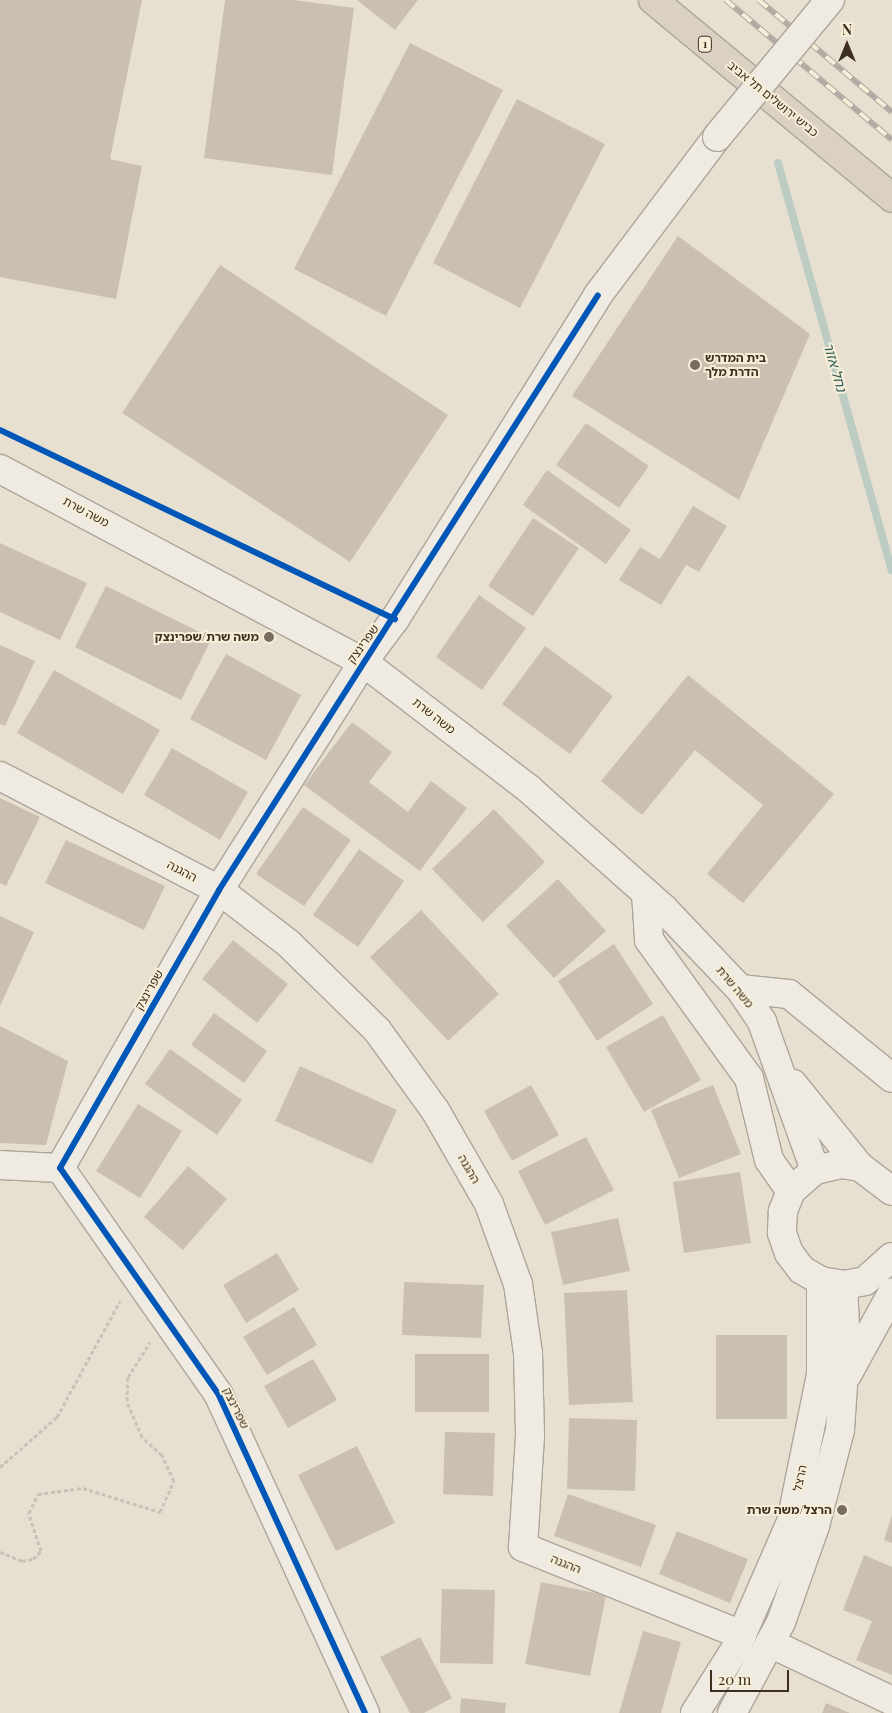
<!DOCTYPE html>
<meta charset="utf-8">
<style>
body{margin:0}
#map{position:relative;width:892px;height:1713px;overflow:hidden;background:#e7e0d1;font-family:"Playfair Display","Noto Sans Hebrew",serif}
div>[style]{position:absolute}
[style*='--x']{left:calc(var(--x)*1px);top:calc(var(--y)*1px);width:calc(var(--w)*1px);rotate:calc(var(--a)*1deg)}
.stream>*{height:8px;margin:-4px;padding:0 4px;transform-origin:4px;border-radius:4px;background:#bcccc2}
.building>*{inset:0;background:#cbbfb2}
.path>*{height:3px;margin-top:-1.5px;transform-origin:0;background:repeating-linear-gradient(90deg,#c8c2b9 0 4px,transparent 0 6.5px)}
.roads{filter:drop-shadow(1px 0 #ada599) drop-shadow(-1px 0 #ada599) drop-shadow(0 1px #ada599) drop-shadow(0 -1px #ada599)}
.minor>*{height:28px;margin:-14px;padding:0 14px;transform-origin:14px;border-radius:14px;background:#efebe3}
.highway>*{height:28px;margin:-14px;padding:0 14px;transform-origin:14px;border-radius:14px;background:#dad1c2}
.rail>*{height:5.5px;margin-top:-2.75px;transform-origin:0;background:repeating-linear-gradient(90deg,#f7eed8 0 11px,#afaaa2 0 22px);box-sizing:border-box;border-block:1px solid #afaaa2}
.bridges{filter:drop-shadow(1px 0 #ada599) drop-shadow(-1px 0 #ada599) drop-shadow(0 1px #ada599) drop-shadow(0 -1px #ada599)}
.minor-bridge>*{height:28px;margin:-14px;padding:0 14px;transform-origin:14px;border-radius:14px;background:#efebe3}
.cycleway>*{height:6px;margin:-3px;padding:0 3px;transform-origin:3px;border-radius:3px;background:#0057b8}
.dots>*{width:14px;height:14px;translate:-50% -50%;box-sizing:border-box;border:2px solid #f7eed8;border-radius:50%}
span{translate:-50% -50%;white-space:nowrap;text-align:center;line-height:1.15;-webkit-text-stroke:4px #f7eed8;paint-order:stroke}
.shield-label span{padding:1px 4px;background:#f7eed8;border:1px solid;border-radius:4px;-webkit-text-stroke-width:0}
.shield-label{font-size:11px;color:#3d2e20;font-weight:700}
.street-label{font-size:12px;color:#3d2e20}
.poi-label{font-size:12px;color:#3d2e20;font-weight:700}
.left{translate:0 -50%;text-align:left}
.right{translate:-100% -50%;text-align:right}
.water-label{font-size:14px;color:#2f5d5a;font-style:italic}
.north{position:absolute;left:822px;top:20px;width:50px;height:50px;-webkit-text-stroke:4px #f7eed8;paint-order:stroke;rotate:0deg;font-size:14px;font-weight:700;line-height:20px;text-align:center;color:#3d2e20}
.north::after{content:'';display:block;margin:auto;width:18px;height:22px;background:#3d2e20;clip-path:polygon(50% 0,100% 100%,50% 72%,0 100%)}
.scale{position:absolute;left:710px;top:1670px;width:79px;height:22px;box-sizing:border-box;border:2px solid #3d2e20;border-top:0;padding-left:6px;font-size:15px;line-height:18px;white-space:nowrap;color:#3d2e20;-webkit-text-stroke:4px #f7eed8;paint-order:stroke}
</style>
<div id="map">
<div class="stream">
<i style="--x:778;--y:163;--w:423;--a:74.4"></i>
</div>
<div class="building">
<i style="clip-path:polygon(0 0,142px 0,110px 159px,142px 166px,116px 299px,0 277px)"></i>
<i style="clip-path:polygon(225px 0,294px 0,354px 8px,332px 175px,204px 158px)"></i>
<i style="clip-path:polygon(357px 0,418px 0,395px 30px)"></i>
<i style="clip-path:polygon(410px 43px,503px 90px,386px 316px,294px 269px)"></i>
<i style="clip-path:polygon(517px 99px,605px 144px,520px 308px,433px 263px)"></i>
<i style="clip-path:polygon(678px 236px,810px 334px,739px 500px,572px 396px)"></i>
<i style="clip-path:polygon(220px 265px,448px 415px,350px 562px,122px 413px)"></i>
<i style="clip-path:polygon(586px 423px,649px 466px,619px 508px,556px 465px)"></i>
<i style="clip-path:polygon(547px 470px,631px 530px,606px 564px,523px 505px)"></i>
<i style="clip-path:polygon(693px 506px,727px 526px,699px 572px,686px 565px,661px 605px,619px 580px,640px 547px,660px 559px)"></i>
<i style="clip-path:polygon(533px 518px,579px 548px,533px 616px,488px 586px)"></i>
<i style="clip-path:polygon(0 543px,87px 583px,60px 640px,0 612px)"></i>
<i style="clip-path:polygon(106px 586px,212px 638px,181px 700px,75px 647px)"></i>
<i style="clip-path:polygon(479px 595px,526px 628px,482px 690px,436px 657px)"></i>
<i style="clip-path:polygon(0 645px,35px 661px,5px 726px,0 724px)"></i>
<i style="clip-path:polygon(545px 646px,613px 696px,570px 754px,502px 704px)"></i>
<i style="clip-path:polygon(226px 654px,301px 695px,266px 760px,190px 719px)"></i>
<i style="clip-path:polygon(54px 670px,160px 730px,123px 794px,17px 733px)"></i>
<i style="clip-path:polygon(688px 675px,834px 794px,743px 903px,707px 874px,763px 805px,695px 750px,642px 815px,601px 781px)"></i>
<i style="clip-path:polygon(352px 722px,392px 752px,369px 782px,408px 812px,431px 781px,467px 808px,420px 871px,304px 785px)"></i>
<i style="clip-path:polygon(172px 748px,248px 792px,220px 840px,144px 795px)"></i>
<i style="clip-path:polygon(0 798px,40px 817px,6px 886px,0 883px)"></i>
<i style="clip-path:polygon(303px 807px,351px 840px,304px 906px,256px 874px)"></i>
<i style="clip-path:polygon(494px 809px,545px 862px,483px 922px,432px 869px)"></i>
<i style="clip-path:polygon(66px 840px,165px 886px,144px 930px,45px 883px)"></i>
<i style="clip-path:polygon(359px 849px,404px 881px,358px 947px,313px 915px)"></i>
<i style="clip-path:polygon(558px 879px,606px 931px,554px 978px,506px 926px)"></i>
<i style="clip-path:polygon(421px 910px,499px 994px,448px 1041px,370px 957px)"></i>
<i style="clip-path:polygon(0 916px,34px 932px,0 1006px)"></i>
<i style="clip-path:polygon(233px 940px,288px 984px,257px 1023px,202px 979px)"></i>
<i style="clip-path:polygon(614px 944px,653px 1004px,597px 1041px,558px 981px)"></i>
<i style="clip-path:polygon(214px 1013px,267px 1051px,244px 1083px,191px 1045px)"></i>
<i style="clip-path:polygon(663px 1015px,701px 1080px,644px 1112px,606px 1047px)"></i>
<i style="clip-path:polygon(0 1026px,68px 1061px,46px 1145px,0 1143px)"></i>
<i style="clip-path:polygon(170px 1049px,242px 1100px,217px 1135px,145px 1084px)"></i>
<i style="clip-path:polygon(300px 1066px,397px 1110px,372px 1164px,275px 1121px)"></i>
<i style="clip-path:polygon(531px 1085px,559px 1135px,512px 1161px,484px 1111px)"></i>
<i style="clip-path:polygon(713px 1085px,741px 1154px,679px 1178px,651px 1110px)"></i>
<i style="clip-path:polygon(138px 1104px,182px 1131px,140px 1198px,96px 1171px)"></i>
<i style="clip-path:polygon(586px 1137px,614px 1190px,545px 1225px,518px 1171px)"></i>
<i style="clip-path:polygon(188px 1166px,227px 1199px,183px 1250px,144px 1217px)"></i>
<i style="clip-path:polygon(740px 1172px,751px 1243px,684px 1253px,673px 1182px)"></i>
<i style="clip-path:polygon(618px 1218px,630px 1271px,563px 1285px,551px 1232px)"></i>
<i style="clip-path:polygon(277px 1253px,299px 1290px,246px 1323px,223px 1285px)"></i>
<i style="clip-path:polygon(404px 1282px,484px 1285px,481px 1338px,402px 1335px)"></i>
<i style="clip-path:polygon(627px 1290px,633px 1402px,569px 1405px,564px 1293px)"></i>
<i style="clip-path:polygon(294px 1307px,317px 1345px,267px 1375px,243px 1337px)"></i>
<i style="clip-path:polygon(716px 1335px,787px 1335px,787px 1419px,716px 1419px)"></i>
<i style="clip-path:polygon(415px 1354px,489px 1354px,489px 1412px,415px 1412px)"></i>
<i style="clip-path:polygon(313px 1359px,337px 1400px,288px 1428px,264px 1386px)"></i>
<i style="clip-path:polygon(569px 1418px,637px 1420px,635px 1491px,567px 1489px)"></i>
<i style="clip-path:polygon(445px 1432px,495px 1433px,493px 1496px,443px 1494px)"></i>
<i style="clip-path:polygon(357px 1446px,395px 1523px,336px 1551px,298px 1475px)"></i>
<i style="clip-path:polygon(568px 1494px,656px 1525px,641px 1567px,554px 1536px)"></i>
<i style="clip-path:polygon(892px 1515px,892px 1543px,884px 1540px)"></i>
<i style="clip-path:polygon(677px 1531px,748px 1559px,730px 1603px,659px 1574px)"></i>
<i style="clip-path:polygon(864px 1555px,892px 1567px,892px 1675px,856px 1660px,872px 1621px,843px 1610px)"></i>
<i style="clip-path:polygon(541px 1582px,606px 1595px,590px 1676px,525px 1664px)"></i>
<i style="clip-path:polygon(442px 1589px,495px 1590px,493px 1664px,440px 1663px)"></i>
<i style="clip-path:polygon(643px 1631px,681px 1642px,661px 1713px,619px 1713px)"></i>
<i style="clip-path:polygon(420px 1637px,452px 1698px,424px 1713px,410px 1713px,380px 1657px)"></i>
<i style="clip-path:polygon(461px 1698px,506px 1703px,505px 1713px,460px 1713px)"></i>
<i style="clip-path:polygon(826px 1703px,850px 1713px,822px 1713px)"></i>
</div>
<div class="path">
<i style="--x:0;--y:1467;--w:76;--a:-41.3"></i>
<i style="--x:57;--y:1417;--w:132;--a:-61.5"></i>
<i style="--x:0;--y:1552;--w:24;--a:22"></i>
<i style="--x:22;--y:1561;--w:11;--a:-10"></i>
<i style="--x:33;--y:1559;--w:11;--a:-45"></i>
<i style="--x:41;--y:1551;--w:40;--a:-108"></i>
<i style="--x:29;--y:1513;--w:21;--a:-65"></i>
<i style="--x:38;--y:1494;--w:45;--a:-7.6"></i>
<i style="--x:83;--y:1488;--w:81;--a:17.3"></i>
<i style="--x:160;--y:1512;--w:34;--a:-66"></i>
<i style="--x:174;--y:1481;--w:29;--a:-115"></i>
<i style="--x:162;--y:1455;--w:27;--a:-138"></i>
<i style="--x:142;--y:1437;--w:39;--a:-113"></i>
<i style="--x:127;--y:1401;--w:24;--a:-88"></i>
<i style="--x:128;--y:1377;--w:41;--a:-57.8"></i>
</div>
<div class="roads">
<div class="minor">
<i style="--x:0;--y:469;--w:411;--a:28"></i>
<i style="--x:363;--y:662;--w:209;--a:37.4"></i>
<i style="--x:529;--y:789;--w:179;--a:41.6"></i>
<i style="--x:663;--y:908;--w:112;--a:46.5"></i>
<i style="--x:740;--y:989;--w:40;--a:56"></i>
<i style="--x:762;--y:1022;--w:157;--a:70.3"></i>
<i style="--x:0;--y:776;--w:247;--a:27.5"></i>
<i style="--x:219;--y:890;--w:88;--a:37.6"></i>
<i style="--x:289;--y:944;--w:123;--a:44.3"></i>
<i style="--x:377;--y:1030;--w:99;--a:54.1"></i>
<i style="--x:435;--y:1110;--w:108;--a:60.1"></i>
<i style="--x:489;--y:1204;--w:85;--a:70.1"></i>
<i style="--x:518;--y:1284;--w:70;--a:81.8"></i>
<i style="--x:528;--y:1353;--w:83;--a:88.6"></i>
<i style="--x:530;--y:1436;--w:111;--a:93.6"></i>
<i style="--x:523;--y:1547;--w:236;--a:21.9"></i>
<i style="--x:646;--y:893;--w:47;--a:86.3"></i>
<i style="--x:649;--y:940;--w:170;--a:54.1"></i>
<i style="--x:749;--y:1078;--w:84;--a:76.3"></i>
<i style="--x:769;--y:1160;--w:38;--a:55"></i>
<i style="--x:740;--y:989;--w:49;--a:5.8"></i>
<i style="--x:789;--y:994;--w:133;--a:39.2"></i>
<i style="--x:793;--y:1084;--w:107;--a:51.1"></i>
<i style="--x:0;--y:1165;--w:60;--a:2.9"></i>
<i style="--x:892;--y:1191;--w:40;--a:-143"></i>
<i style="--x:860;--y:1167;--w:19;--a:-171"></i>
<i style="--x:841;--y:1164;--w:27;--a:167"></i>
<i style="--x:815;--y:1170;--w:32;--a:139"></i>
<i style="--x:791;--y:1191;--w:22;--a:112"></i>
<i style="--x:783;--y:1211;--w:22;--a:93"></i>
<i style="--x:782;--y:1233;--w:21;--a:71"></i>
<i style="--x:789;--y:1253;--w:21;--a:53"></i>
<i style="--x:802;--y:1270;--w:22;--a:30"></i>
<i style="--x:821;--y:1281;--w:22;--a:10"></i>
<i style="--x:843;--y:1285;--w:22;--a:-10"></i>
<i style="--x:865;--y:1281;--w:36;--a:-42"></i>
<i style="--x:847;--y:1375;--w:94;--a:-61.2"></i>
<i style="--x:770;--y:1643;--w:135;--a:25.4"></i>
<i style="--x:365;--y:1713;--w:350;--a:-114.7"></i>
<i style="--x:219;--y:1395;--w:277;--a:-125"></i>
<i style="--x:60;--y:1168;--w:320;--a:-60.2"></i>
<i style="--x:219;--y:890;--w:270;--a:-57.7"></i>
<i style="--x:363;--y:662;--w:54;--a:-53.3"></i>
<i style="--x:395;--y:619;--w:382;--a:-57.9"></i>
<i style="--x:598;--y:295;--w:198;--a:-53"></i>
<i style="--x:695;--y:1713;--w:77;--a:-57.8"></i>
<i style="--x:736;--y:1648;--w:137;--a:-66.4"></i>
<i style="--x:791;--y:1522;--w:151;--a:-78.5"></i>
<i style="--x:821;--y:1374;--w:93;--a:-90"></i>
<i style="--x:732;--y:1713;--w:103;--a:-61.7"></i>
<i style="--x:781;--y:1622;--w:102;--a:-70.5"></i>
<i style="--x:815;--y:1526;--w:99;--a:-75.4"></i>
<i style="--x:840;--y:1430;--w:87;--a:-86.1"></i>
<i style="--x:846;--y:1343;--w:58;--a:-93"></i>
</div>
<div class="highway">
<i style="--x:653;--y:0;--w:310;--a:39.6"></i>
</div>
</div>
<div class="rail">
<i style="--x:726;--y:0;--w:217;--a:40.1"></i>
<i style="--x:759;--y:0;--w:174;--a:40.1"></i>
</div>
<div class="bridges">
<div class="minor-bridge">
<i style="--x:717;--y:137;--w:178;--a:-50.5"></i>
</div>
</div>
<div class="cycleway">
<i style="--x:0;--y:430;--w:438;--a:25.6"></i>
<i style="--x:365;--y:1713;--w:350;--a:-114.7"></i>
<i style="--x:219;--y:1395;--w:277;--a:-125"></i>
<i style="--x:60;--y:1168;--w:320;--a:-60.2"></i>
<i style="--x:219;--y:890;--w:705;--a:-57.5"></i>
</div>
<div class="dots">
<i style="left:695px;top:365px;background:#786c5e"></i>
<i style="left:269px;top:637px;background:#786c5e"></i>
<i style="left:842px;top:1510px;background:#786c5e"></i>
</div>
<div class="shield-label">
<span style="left:705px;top:44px">1</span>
</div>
<div class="street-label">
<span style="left:773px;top:99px;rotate:39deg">כביש ירושלים תל אביב</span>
<span style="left:86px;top:512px;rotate:28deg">משה שרת</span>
<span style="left:363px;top:644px;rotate:-54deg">שפרינצק</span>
<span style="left:434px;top:716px;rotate:38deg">משה שרת</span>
<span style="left:182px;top:871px;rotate:28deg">ההגנה</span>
<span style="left:735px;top:987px;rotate:50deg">משה שרת</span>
<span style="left:149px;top:990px;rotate:-60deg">שפרינצק</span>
<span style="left:469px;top:1169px;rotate:60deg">ההגנה</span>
<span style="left:236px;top:1408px;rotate:64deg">שפרינצק</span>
<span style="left:800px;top:1478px;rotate:-78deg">הרצל</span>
<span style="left:566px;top:1564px;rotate:22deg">ההגנה</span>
</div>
<div class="poi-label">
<span class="left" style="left:705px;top:365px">בית המדרש<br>הדרת מלך</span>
<span class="right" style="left:259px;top:637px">משה שרת/שפרינצק</span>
<span class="right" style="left:832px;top:1510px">הרצל/משה שרת</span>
</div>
<div class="water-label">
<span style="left:835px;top:367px;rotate:74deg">נחל אזור</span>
</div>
<div class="north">N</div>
<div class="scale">20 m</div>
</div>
